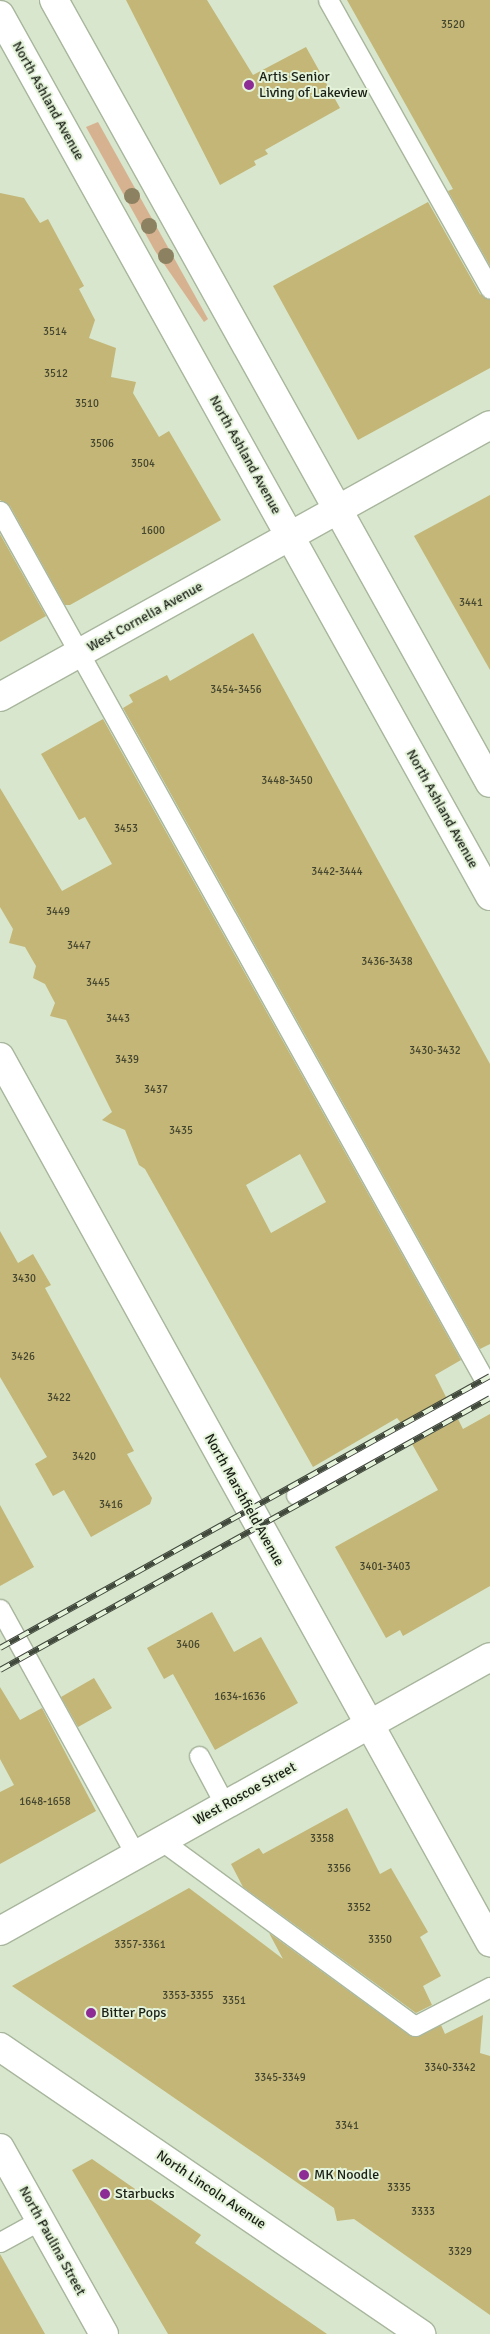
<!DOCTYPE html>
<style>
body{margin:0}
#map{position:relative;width:490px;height:2334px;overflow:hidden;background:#d7e6cc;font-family:Signika,sans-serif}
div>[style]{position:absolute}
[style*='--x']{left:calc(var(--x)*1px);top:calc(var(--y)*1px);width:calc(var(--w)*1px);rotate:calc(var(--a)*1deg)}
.green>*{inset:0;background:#d7b291}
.building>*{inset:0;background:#c3b677}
.roads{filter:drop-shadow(1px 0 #a8b69d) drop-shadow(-1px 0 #a8b69d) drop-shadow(0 1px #a8b69d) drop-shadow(0 -1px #a8b69d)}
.service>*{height:19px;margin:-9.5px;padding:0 9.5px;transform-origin:9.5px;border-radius:9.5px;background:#fff}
.minor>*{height:28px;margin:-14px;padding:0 14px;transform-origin:14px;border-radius:14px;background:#fff}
.secondary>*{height:28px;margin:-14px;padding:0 14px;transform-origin:14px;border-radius:14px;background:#fff}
.rail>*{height:5.5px;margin-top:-2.75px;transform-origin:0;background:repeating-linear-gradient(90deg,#e4f3d9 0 11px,#41483c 0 22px);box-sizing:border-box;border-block:1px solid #41483c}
.trees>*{width:16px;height:16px;margin:-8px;border-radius:50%;background:#8c8160}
.dots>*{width:14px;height:14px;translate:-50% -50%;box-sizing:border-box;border:2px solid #e4f3d9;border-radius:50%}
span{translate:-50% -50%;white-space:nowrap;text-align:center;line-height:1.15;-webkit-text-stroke:4px #e4f3d9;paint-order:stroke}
.number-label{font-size:11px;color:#45462f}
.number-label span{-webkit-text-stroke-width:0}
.poi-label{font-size:14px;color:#1b2017}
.left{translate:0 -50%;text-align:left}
.street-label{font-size:14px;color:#1b2017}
</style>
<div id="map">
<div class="green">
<i style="clip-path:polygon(98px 122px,208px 319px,204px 322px,155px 251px,86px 127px)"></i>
</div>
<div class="building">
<i style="clip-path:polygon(126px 0,207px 0,253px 75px,306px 47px,340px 108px,265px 150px,268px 154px,254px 161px,256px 165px,220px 185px)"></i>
<i style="clip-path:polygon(347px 0,490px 0,490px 266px,448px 191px,453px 189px)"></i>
<i style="clip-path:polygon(0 193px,24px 198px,40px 223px,48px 219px,84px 286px,79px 289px,95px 320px,89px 338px,116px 348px,111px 377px,136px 382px,133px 393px,159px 437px,169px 431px,221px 520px,70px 605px,65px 605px,10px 506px,0 500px)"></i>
<i style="clip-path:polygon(428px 202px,480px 294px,490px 300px,490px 368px,358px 440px,273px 286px)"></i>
<i style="clip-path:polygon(490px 495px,490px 670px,414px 536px)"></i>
<i style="clip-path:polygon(0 534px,46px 616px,0 642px)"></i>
<i style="clip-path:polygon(253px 633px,490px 1064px,490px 1344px,480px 1349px,123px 708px,133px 702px,129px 695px,167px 675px,170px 681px)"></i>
<i style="clip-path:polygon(evenodd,103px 719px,461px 1360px,435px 1375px,447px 1399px,402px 1424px,397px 1418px,313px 1467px,145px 1169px,139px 1165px,125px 1130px,102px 1120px,112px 1112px,66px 1020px,50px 1016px,55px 1003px,45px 984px,33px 978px,36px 966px,25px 947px,9px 943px,13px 929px,0 907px,0 788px,62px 891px,112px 864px,85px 817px,79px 820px,41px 754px,103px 719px,300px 1154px,326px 1202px,271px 1233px,246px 1185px,300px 1154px)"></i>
<i style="clip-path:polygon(0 1231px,18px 1263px,33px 1254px,51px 1285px,45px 1288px,134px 1451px,127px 1454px,152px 1498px,150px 1504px,91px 1537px,64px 1490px,53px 1496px,35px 1464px,47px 1457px,0 1377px)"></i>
<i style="clip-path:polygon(490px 1414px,490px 1586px,403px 1636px,400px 1630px,386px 1638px,335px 1547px,438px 1490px,412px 1444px,458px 1419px,463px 1429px)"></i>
<i style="clip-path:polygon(0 1505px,34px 1567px,0 1586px)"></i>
<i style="clip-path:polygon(212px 1612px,234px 1652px,261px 1637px,298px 1703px,215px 1750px,173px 1674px,164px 1679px,147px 1648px)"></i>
<i style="clip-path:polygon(94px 1678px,112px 1708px,78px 1727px,61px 1697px)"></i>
<i style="clip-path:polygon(0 1687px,20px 1720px,42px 1708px,96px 1811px,0 1864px,0 1792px,14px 1785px,0 1759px)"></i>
<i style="clip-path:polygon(347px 1808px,380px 1874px,391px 1868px,428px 1932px,420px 1937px,441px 1976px,423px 1986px,432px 2005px,416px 2013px,243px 1887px,231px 1864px,259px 1848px,263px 1854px)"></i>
<i style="clip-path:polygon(189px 1888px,283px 1959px,269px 1933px,409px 2035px,420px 2036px,441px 2025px,445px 2034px,483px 2015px,480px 2053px,490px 2056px,490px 2315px,354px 2219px,337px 2221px,334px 2208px,12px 1986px)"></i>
<i style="clip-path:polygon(92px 2159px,201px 2235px,195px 2243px,327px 2334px,168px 2334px,72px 2170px)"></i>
<i style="clip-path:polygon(0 2254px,45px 2334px,0 2334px)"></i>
</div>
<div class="roads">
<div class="service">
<i style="--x:328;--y:0;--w:331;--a:60.7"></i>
<i style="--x:0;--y:511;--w:1006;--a:60.86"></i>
<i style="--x:296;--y:1495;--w:222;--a:-28.9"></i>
<i style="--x:0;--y:1609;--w:281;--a:61.1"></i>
<i style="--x:199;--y:1756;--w:55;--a:62"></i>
<i style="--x:162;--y:1841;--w:313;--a:36.2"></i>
<i style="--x:415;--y:2026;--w:85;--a:-27.5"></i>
<i style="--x:0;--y:2242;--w:46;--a:-28.8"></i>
</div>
<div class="minor">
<i style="--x:0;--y:697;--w:560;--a:-29.03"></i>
<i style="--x:0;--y:1057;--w:1012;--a:61.03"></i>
<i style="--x:0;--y:1931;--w:561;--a:-29.21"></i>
<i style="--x:0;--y:2148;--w:213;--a:60.8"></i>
</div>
<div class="secondary">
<i style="--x:54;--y:0;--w:896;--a:60.89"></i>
<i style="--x:0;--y:15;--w:1008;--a:60.92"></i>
<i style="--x:0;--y:2047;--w:510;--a:34.28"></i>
</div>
</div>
<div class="rail">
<i style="--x:0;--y:1648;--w:560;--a:-29.03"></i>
<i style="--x:0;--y:1670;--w:560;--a:-29.03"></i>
</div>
<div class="trees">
<i style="left:132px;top:196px"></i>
<i style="left:149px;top:226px"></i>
<i style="left:166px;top:256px"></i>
</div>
<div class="dots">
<i style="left:249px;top:85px;background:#8d2c94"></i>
<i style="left:91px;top:2013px;background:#8d2c94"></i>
<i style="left:304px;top:2175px;background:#8d2c94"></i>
<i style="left:105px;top:2194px;background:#8d2c94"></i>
</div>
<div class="number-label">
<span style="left:453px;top:25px">3520</span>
<span style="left:55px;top:332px">3514</span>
<span style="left:56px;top:374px">3512</span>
<span style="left:87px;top:404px">3510</span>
<span style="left:102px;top:444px">3506</span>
<span style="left:143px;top:464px">3504</span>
<span style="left:153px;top:531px">1600</span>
<span style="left:471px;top:603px">3441</span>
<span style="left:236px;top:690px">3454-3456</span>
<span style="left:287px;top:781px">3448-3450</span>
<span style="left:126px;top:829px">3453</span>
<span style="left:337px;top:872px">3442-3444</span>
<span style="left:58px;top:912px">3449</span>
<span style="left:79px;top:946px">3447</span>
<span style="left:387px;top:962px">3436-3438</span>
<span style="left:98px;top:983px">3445</span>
<span style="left:118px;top:1019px">3443</span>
<span style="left:435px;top:1051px">3430-3432</span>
<span style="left:127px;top:1060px">3439</span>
<span style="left:156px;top:1090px">3437</span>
<span style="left:181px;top:1131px">3435</span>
<span style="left:24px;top:1279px">3430</span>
<span style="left:23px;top:1357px">3426</span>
<span style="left:59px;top:1398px">3422</span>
<span style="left:84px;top:1457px">3420</span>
<span style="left:111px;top:1505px">3416</span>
<span style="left:385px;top:1567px">3401-3403</span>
<span style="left:188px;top:1645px">3406</span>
<span style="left:240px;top:1697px">1634-1636</span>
<span style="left:45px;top:1802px">1648-1658</span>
<span style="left:322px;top:1839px">3358</span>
<span style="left:339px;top:1869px">3356</span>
<span style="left:359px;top:1908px">3352</span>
<span style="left:380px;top:1940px">3350</span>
<span style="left:140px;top:1945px">3357-3361</span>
<span style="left:188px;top:1996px">3353-3355</span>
<span style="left:234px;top:2001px">3351</span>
<span style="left:450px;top:2068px">3340-3342</span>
<span style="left:280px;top:2078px">3345-3349</span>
<span style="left:347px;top:2126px">3341</span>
<span style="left:399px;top:2188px">3335</span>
<span style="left:423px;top:2212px">3333</span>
<span style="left:460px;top:2252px">3329</span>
</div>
<div class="poi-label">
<span class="left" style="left:259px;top:85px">Artis Senior<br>Living of Lakeview</span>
<span class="left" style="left:101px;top:2013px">Bitter Pops</span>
<span class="left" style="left:314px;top:2175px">MK Noodle</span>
<span class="left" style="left:115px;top:2194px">Starbucks</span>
</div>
<div class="street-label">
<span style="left:48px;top:101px;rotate:61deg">North Ashland Avenue</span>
<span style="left:245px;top:455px;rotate:61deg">North Ashland Avenue</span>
<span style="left:145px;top:617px;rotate:-29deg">West Cornelia Avenue</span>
<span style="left:442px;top:809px;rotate:61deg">North Ashland Avenue</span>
<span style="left:244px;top:1500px;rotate:61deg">North Marshfield Avenue</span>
<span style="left:245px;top:1794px;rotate:-29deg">West Roscoe Street</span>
<span style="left:211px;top:2190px;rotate:34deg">North Lincoln Avenue</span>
<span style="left:52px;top:2241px;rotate:61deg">North Paulina Street</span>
</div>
</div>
